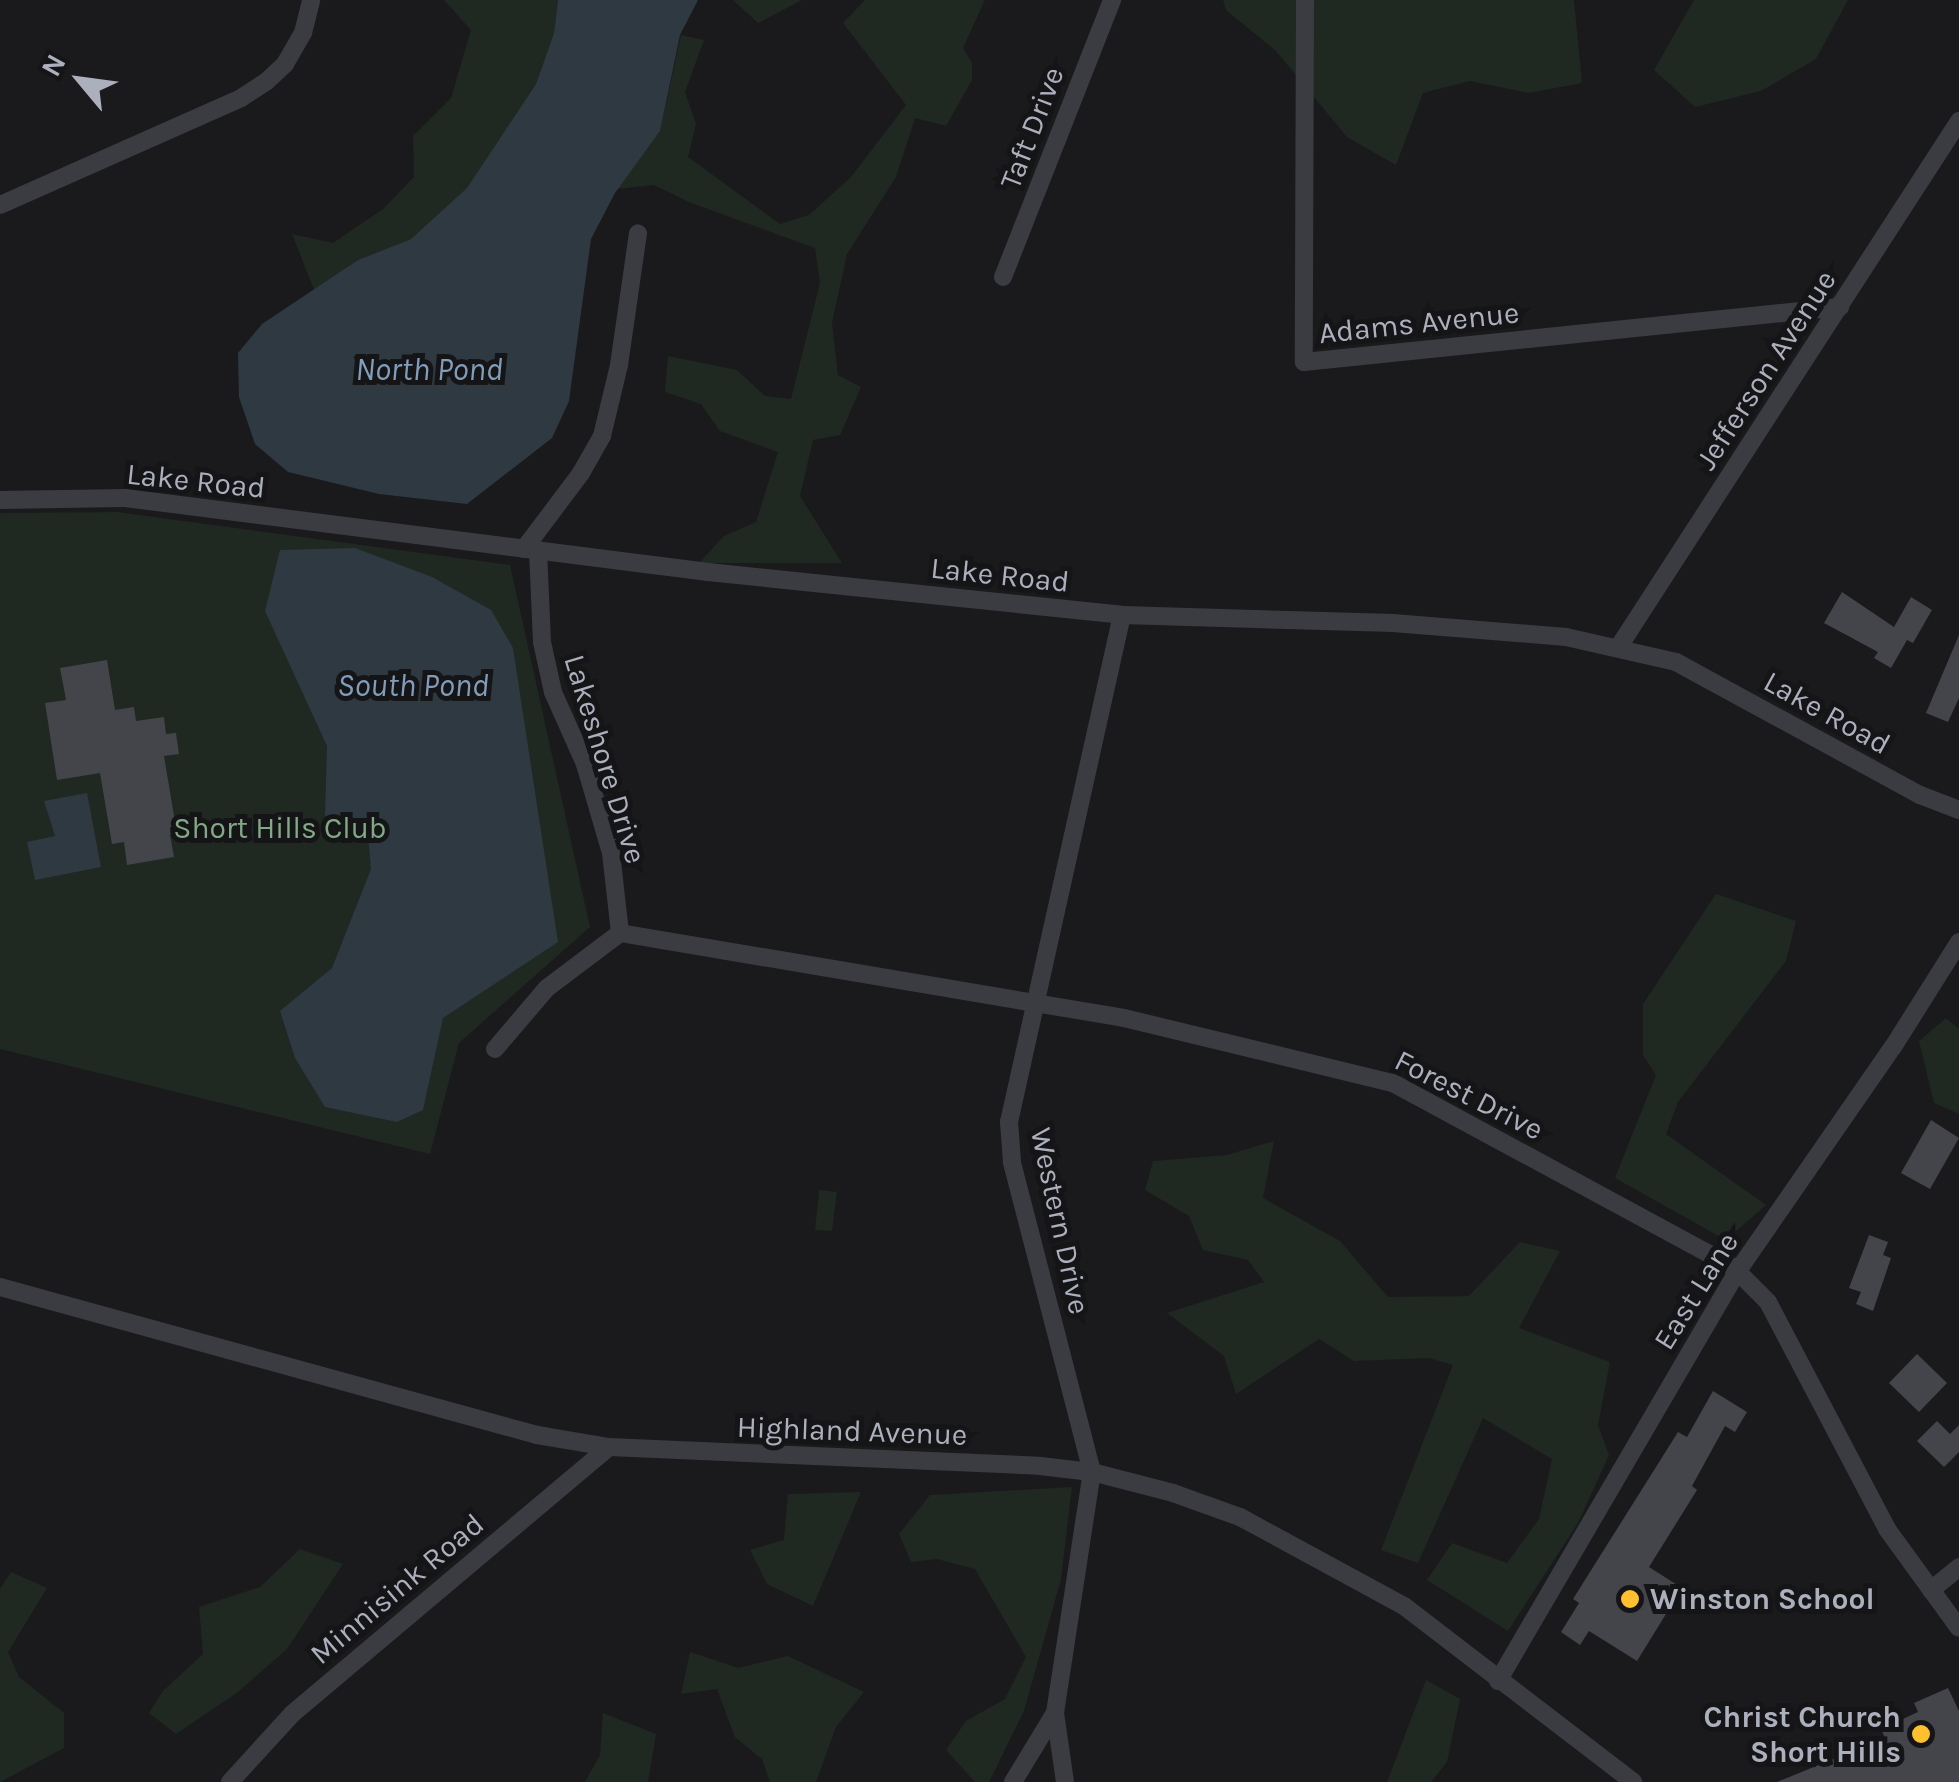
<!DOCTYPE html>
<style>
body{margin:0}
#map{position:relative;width:1959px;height:1782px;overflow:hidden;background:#1a1a1d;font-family:Karla,sans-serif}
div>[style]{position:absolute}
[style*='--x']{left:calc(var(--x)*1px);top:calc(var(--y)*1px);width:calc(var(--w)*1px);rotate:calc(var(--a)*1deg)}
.green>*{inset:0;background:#1f2821}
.water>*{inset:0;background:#2e3942}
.building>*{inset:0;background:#44454a}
.street>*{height:18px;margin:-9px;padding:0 9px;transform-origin:9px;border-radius:9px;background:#3b3c42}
.dots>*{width:28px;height:28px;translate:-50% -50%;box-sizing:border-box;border:5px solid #151518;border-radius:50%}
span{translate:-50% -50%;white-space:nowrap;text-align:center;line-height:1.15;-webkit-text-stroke:10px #151518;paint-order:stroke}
.street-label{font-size:30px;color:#acb0bd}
.park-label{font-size:30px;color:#81a985}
.poi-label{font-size:30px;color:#acb0bd;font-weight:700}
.left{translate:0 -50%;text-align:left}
.right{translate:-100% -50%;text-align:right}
.water-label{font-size:32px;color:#819dba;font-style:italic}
.north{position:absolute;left:30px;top:30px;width:100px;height:100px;-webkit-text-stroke:8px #151518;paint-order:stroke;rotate:299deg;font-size:28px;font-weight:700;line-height:40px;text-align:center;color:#acb0bd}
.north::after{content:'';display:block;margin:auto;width:35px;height:45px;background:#acb0bd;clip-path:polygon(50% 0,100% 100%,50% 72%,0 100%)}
</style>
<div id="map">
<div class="green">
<i style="clip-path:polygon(444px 0,558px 0,554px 33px,536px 84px,468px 188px,411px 239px,358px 260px,315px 292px,292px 234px,333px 243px,383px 209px,414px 177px,413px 136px,451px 98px,471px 30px)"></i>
<i style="clip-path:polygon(733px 0,802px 0,758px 23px)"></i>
<i style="clip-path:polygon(865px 0,985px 0,963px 48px,972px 63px,972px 80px,946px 126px,915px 118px,896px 177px,847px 254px,832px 323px,838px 375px,861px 387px,840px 435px,813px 440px,800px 496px,842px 563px,699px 563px,724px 536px,756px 522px,778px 452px,720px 431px,701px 404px,665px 392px,668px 356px,737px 370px,765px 396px,791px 399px,820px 283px,815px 248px,689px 202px,654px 185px,617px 189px,660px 131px,681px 35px,704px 40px,685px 92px,696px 124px,688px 157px,780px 224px,809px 215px,851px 177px,906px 105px,843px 23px)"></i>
<i style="clip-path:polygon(1223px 0,1574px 0,1582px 83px,1529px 93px,1470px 81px,1423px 93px,1396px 165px,1347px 137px,1276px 51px,1226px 10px)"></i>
<i style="clip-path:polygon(1694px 0,1848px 0,1816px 59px,1761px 91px,1695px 107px,1654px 70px)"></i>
<i style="clip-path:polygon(117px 512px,510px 565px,590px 927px,459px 1043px,430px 1154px,0 1049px,0 513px)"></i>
<i style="clip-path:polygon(1716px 894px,1796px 921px,1786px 961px,1678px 1102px,1666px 1134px,1766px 1205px,1726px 1240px,1615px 1178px,1656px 1075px,1643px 1055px,1643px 1004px)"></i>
<i style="clip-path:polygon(1946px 1018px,1959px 1029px,1959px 1114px,1934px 1103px,1919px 1041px)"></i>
<i style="clip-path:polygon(1274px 1141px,1263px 1198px,1340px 1241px,1388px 1297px,1469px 1296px,1520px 1242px,1560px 1251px,1519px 1328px,1610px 1362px,1598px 1425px,1609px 1455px,1578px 1523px,1508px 1631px,1427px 1580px,1452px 1543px,1507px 1563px,1539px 1519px,1552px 1459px,1483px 1418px,1418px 1563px,1381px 1550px,1453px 1365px,1429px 1358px,1354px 1361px,1319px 1339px,1236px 1394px,1224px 1356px,1167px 1313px,1264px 1282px,1248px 1260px,1203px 1250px,1189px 1216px,1145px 1190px,1153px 1161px,1227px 1155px)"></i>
<i style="clip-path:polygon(819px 1190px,837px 1192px,832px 1231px,815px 1230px)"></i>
<i style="clip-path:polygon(1072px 1487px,1061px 1579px,1024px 1711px,989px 1782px,975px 1782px,946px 1750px,966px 1721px,1005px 1699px,1026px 1657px,975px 1569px,937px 1559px,911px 1562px,899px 1534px,930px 1495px)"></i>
<i style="clip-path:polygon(861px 1492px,813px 1606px,767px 1584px,750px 1550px,784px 1540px,788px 1494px)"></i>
<i style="clip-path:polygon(300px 1549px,343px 1564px,287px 1649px,238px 1692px,176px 1734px,149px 1713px,163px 1691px,203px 1654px,199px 1607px,260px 1587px)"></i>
<i style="clip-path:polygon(11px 1572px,47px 1588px,8px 1652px,19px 1677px,64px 1713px,64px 1748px,0 1782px,0 1589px)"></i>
<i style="clip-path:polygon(690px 1652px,738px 1668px,788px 1656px,864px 1692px,836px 1727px,816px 1782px,770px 1782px,762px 1759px,735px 1737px,717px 1689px,681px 1694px)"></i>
<i style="clip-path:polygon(1426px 1680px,1460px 1699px,1447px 1762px,1431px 1782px,1387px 1782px)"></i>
<i style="clip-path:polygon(603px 1713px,656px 1734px,648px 1782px,585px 1782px,600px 1755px)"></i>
</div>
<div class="water">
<i style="clip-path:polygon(558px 0,698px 0,680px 35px,660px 131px,615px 193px,591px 239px,569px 401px,552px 438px,467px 504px,379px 494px,288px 472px,255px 444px,239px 397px,238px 353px,262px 324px,358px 260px,411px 239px,467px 188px,536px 84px,554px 33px)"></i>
<i style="clip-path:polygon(355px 548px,432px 577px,491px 610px,513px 648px,558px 942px,443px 1018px,423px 1110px,397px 1122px,325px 1107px,295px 1058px,280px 1011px,332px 968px,371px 869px,367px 823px,325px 816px,327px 746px,265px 611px,280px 550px)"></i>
<i style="clip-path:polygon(87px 793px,101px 867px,35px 880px,27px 842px,55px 836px,44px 801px)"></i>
</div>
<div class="building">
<i style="clip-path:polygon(1842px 592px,1894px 627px,1911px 597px,1932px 610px,1913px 643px,1907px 640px,1891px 668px,1874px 658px,1878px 652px,1824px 623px)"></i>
<i style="clip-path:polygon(1959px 635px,1959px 698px,1948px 722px,1926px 713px)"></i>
<i style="clip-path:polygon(107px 660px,115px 710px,134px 707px,136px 721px,164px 717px,166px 734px,176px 733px,179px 754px,164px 756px,177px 834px,170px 835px,174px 857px,127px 865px,124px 842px,112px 844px,100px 773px,57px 780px,45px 703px,66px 700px,60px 668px)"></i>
<i style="clip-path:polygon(1931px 1120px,1959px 1138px,1930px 1189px,1901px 1173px)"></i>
<i style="clip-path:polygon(1869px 1235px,1888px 1242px,1883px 1255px,1891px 1258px,1873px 1311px,1856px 1304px,1861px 1292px,1849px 1288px)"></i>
<i style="clip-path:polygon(1917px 1354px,1947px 1383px,1919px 1412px,1889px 1383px)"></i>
<i style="clip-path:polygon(1713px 1391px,1747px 1412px,1735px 1432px,1725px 1426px,1692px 1486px,1697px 1490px,1649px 1567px,1682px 1588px,1637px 1661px,1589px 1631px,1580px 1645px,1561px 1632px,1579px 1603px,1573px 1599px,1678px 1432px,1687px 1437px)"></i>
<i style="clip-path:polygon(1937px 1421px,1950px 1434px,1959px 1425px,1959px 1452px,1944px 1467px,1917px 1441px)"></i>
<i style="clip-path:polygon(1948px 1688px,1959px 1711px,1959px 1782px,1777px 1782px,1885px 1738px,1881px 1729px,1918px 1712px,1914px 1703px)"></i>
</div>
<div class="street">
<i style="--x:1305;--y:0;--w:362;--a:90.2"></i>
<i style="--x:1304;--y:362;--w:539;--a:-5.86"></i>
<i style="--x:0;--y:205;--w:264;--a:-23.9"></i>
<i style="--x:241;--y:98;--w:31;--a:-33"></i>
<i style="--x:267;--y:81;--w:25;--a:-43"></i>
<i style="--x:285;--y:64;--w:36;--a:-60"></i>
<i style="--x:303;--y:33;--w:34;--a:-76"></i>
<i style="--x:1003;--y:277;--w:298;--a:-68.5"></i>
<i style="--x:0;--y:500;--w:125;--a:-0.9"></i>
<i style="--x:125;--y:498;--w:588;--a:7.23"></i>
<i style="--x:708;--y:572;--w:416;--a:5.9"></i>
<i style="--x:1122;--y:615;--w:271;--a:1.7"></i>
<i style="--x:1393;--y:623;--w:174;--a:4.6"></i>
<i style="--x:1566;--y:637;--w:113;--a:12.8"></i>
<i style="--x:1676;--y:662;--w:278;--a:28.6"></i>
<i style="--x:1920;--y:795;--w:42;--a:21"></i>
<i style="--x:524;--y:549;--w:95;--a:-53.1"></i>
<i style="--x:581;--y:473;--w:43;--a:-60.4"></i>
<i style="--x:602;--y:436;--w:73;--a:-76.5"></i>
<i style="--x:619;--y:365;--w:133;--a:-81.8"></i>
<i style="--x:1618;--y:648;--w:628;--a:-57.09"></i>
<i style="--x:620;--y:933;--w:511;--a:9.57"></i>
<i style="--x:1124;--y:1018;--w:277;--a:13.6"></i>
<i style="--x:1393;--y:1083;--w:387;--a:28.4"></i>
<i style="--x:1733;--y:1267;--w:49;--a:45"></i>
<i style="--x:1768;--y:1302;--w:256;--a:62.3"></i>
<i style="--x:1887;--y:1529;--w:122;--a:54"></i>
<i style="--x:495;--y:1049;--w:80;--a:-49.6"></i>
<i style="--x:547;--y:988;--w:91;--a:-37"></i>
<i style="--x:620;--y:933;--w:81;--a:-96.4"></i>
<i style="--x:611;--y:853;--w:93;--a:-106.3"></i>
<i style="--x:585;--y:764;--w:79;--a:-114"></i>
<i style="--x:553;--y:692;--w:51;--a:-102.4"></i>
<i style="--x:542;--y:642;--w:92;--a:-92.5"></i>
<i style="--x:0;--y:1287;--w:557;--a:15.41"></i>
<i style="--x:537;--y:1435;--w:73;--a:9.5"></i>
<i style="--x:609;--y:1447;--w:431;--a:2.5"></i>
<i style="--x:1040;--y:1466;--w:52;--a:6.6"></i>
<i style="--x:1092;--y:1472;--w:84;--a:14.5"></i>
<i style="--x:1173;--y:1493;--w:71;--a:19.7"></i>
<i style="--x:1240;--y:1517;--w:187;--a:28.5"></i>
<i style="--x:1404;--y:1606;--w:289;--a:37.5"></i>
<i style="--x:1931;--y:1590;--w:36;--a:-39"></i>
<i style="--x:1498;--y:1681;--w:474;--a:-59.7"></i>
<i style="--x:1737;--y:1272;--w:274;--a:-55.3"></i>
<i style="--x:1893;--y:1047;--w:124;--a:-57.8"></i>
<i style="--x:230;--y:1782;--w:92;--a:-47.6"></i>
<i style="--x:292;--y:1714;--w:414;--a:-40.1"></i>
<i style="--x:1013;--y:1782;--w:81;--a:-58.7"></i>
<i style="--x:1065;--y:1782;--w:70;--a:-98.2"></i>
<i style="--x:1055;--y:1713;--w:244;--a:-81.3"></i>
<i style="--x:1092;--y:1472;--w:320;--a:-104.5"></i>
<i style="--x:1012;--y:1162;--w:40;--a:-94.3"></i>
<i style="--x:1009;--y:1122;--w:519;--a:-77.44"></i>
</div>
<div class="dots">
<i style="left:1630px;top:1599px;background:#ffc030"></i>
<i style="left:1921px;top:1734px;background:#ffc030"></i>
</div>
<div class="street-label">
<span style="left:1032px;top:128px;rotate:-69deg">Taft Drive</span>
<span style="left:1419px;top:323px;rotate:-6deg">Adams Avenue</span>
<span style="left:1766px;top:370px;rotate:-57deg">Jefferson Avenue</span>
<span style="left:196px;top:481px;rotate:6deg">Lake Road</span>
<span style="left:1000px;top:575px;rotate:6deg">Lake Road</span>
<span style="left:1827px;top:713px;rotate:29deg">Lake Road</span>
<span style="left:605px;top:759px;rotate:73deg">Lakeshore Drive</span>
<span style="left:1469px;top:1095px;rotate:27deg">Forest Drive</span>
<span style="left:1060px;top:1221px;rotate:78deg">Western Drive</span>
<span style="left:1696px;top:1291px;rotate:-58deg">East Lane</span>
<span style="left:852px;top:1431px;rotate:2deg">Highland Avenue</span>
<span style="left:397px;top:1589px;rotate:-40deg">Minnisink Road</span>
</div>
<div class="park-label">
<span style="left:280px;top:828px">Short Hills Club</span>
</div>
<div class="poi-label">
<span class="left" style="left:1650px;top:1599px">Winston School</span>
<span class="right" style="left:1901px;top:1734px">Christ Church<br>Short Hills</span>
</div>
<div class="water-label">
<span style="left:429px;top:370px">North Pond</span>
<span style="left:413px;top:686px">South Pond</span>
</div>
<div class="north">N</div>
</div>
